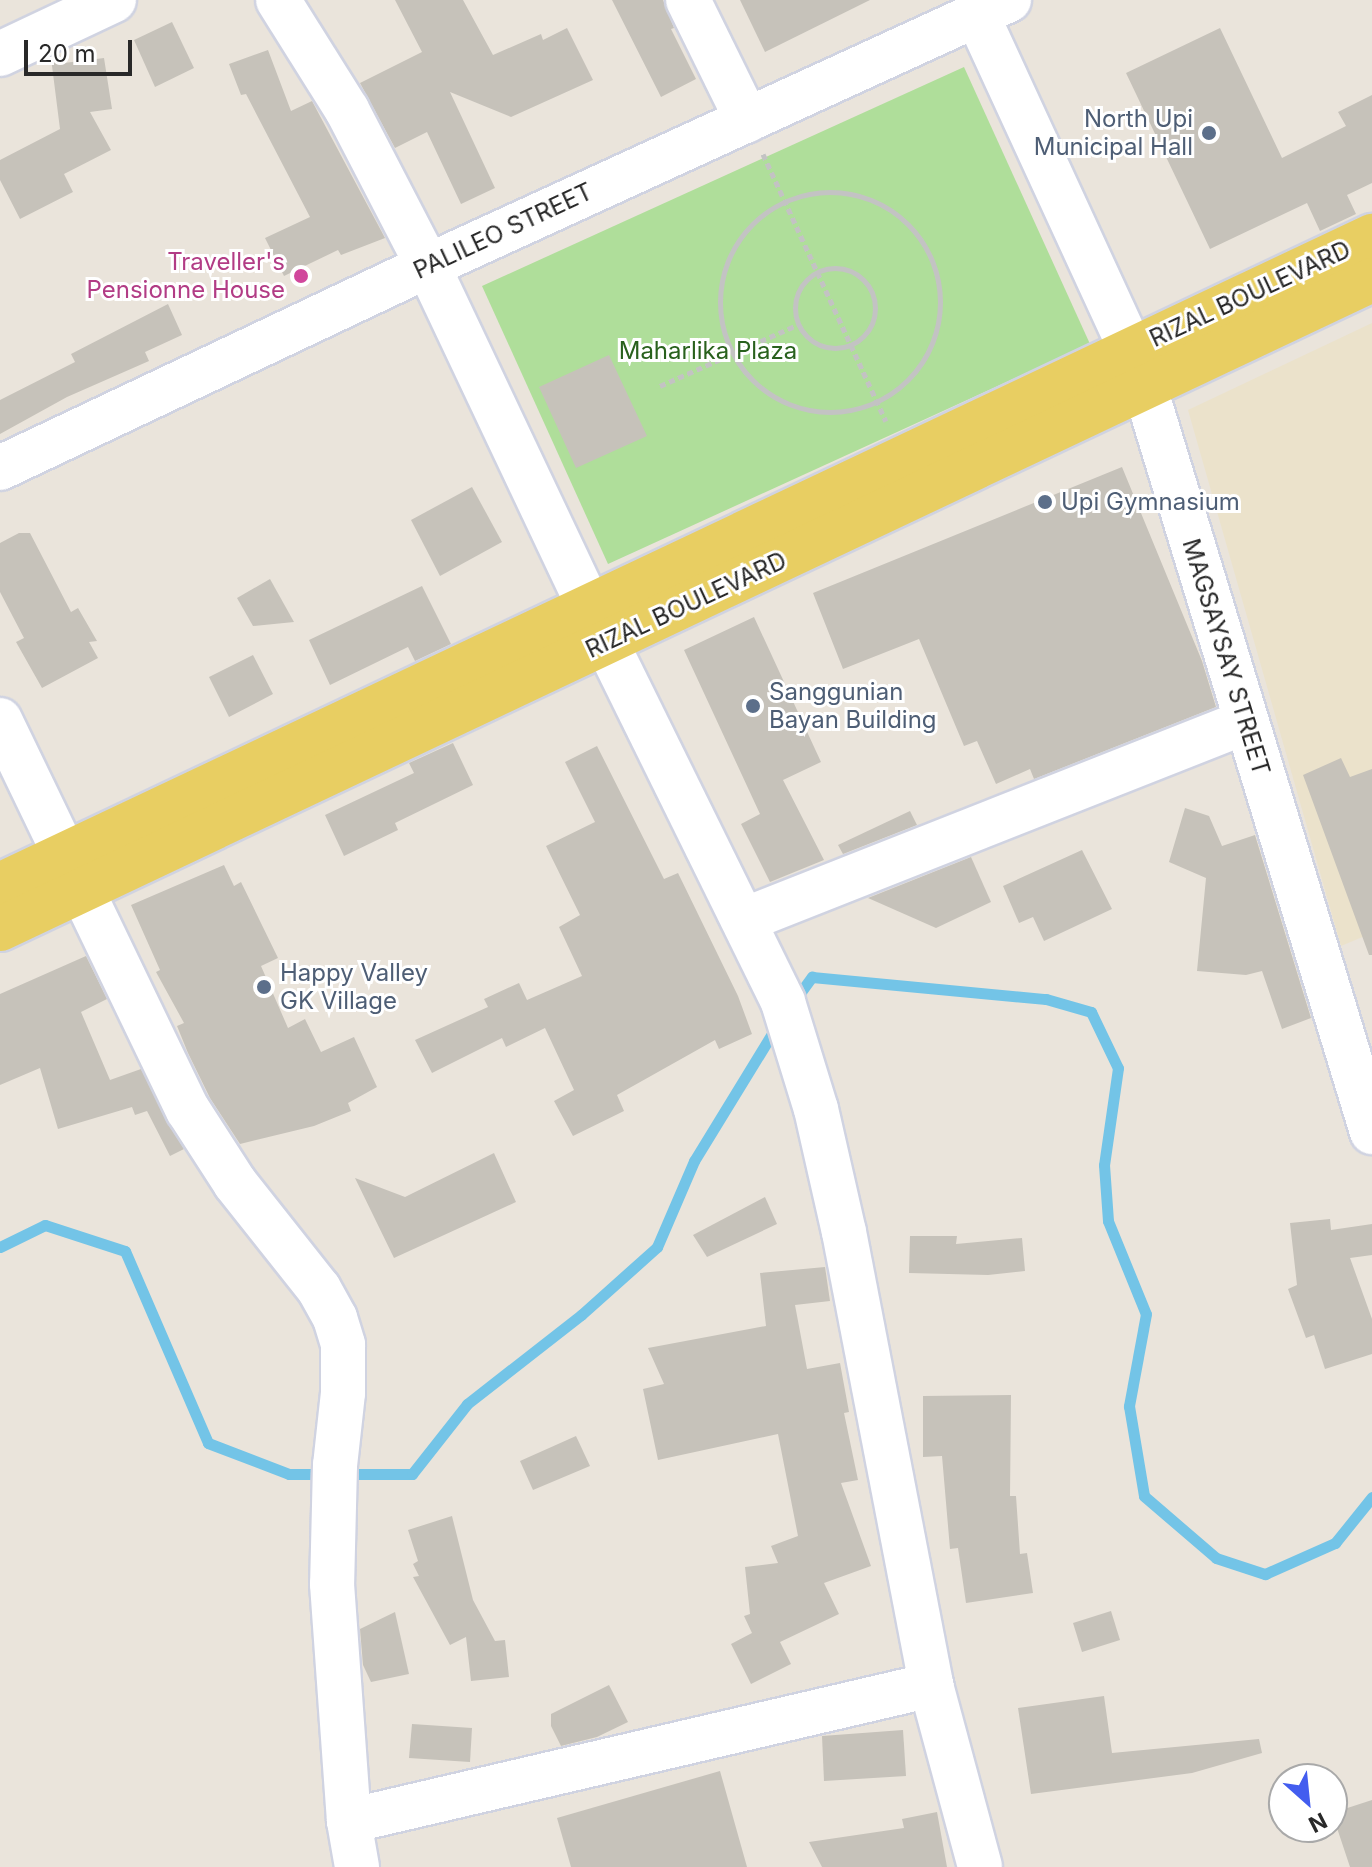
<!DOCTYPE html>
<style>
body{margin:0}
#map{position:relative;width:1372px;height:1867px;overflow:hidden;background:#eae4db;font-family:Inter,sans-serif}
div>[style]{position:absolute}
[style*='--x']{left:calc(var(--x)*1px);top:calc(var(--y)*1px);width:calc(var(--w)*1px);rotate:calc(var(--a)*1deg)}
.education>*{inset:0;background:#ebe2cb}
.green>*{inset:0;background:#afde9a}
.stream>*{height:11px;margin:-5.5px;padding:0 5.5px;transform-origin:5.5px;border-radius:5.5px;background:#73c4e7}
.building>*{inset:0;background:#c6c2ba}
.path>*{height:5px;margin-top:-2.5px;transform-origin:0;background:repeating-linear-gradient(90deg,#c3c3c3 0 6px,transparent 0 10px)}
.path>.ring{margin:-2.5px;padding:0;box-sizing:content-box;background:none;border:5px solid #c3c3c3;border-radius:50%}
.roads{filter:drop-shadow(2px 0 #d0d3e1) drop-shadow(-2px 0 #d0d3e1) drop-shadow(0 2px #d0d3e1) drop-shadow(0 -2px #d0d3e1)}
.minor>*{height:44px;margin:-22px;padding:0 22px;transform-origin:22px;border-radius:22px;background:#fff}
.major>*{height:44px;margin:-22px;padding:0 22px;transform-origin:22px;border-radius:22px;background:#e8ce62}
.dots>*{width:22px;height:22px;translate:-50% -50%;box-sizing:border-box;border:4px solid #fff;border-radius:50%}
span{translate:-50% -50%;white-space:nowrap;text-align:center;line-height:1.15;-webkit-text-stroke:6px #fff;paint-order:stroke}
.service-label{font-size:24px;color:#4e5e75}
.right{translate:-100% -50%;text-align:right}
.left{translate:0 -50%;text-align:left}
.street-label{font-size:24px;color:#292929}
.hotel-label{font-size:24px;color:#b23c85}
.park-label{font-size:24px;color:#29611d}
.north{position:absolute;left:1268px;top:1763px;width:80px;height:80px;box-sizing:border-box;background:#fff;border:2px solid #a9a9a9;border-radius:50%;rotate:153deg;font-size:22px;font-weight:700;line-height:32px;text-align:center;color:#292929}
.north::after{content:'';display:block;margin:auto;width:28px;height:36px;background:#435def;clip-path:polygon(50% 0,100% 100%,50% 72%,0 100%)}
.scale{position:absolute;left:24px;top:40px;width:108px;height:36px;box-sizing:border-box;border:4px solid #292929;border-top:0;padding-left:10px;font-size:24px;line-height:28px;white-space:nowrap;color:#292929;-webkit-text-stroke:6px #fff;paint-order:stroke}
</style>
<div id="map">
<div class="education">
<i style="clip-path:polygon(1372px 323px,1372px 933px,1341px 946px,1188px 410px)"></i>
</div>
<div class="green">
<i style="clip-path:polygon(964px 67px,1090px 344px,608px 564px,482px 286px)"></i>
</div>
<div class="stream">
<i style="--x:795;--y:1000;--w:29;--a:-54"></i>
<i style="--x:812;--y:977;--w:235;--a:5.4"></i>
<i style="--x:1046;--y:999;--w:47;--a:16.1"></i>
<i style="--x:1091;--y:1012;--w:62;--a:64.3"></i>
<i style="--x:1118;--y:1068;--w:98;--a:98.2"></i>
<i style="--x:1104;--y:1165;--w:56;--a:85.9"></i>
<i style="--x:1108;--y:1221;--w:100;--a:67.8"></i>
<i style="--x:1146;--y:1314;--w:94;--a:100.5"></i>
<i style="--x:1129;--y:1406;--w:91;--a:80.5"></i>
<i style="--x:1144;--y:1496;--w:95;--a:40.7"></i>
<i style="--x:1216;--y:1558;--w:52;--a:18.1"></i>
<i style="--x:1265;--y:1574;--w:77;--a:-23.9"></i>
<i style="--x:1335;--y:1543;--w:59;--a:-51.2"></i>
<i style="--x:0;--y:1247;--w:50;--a:-26.1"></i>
<i style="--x:45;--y:1225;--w:84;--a:18"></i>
<i style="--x:125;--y:1251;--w:209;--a:66.6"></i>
<i style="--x:208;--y:1443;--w:87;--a:20.9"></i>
<i style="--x:289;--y:1474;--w:37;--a:0"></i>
<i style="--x:343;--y:1474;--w:69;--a:0"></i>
<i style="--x:412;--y:1474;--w:89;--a:-51.8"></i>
<i style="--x:467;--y:1404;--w:145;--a:-38"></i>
<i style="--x:581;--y:1315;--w:102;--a:-41.8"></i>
<i style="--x:657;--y:1247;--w:94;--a:-66.7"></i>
<i style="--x:694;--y:1161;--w:161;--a:-58.5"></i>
</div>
<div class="building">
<i style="clip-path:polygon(395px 0,463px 0,493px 55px,541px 34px,543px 40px,567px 28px,593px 80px,511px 117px,450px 92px,495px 188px,461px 204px,427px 132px,395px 148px,360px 83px,422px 52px)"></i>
<i style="clip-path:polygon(612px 0,663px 0,674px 28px,671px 29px,696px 79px,661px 97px)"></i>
<i style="clip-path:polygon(740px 0,870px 0,765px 52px)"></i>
<i style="clip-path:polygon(172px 22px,194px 68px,155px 87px,134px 40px)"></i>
<i style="clip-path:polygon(1220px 28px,1282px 158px,1346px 126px,1338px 112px,1372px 95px,1372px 183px,1347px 195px,1356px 214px,1320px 231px,1307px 203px,1210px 249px,1126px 73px)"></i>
<i style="clip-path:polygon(268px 50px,291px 111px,312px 101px,385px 238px,341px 255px,338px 250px,284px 276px,265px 238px,310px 217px,246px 94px,241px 95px,229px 64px)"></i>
<i style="clip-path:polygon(59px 54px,64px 63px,104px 58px,112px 109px,90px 112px,111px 150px,64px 174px,73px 192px,20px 219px,0 180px,0 160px,60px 129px,51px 58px)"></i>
<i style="clip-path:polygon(168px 304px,182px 335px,145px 352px,149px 361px,67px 397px,0 434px,0 400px,75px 362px,71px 354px)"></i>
<i style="clip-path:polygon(609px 355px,647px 436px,576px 468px,539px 387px)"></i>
<i style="clip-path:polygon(1122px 467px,1202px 661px,1216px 707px,1034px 779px,1030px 769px,996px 784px,977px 741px,964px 746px,919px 639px,843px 669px,813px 593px)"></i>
<i style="clip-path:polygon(472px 487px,502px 542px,440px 576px,411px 520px)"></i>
<i style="clip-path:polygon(19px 533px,30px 533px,71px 612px,78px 608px,97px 641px,89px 642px,98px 658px,42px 688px,16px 642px,24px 638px,0 592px,0 543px)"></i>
<i style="clip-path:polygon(270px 579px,294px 622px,253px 626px,237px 598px)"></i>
<i style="clip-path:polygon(422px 586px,451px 644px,415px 661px,408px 647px,330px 685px,309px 640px)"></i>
<i style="clip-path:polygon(754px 617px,821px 762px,783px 780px,824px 860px,770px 882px,741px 824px,760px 814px,684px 650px)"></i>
<i style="clip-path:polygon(253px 655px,273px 694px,229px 717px,209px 677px)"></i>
<i style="clip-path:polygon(453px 743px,473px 785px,395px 823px,398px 830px,344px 856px,325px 815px,414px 773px,409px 763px)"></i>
<i style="clip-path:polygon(597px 746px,664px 879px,678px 873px,738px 996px,752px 1034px,719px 1049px,715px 1040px,617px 1095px,624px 1111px,573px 1136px,554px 1101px,574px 1090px,545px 1028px,506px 1047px,502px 1038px,432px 1073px,415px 1040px,488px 1007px,484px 999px,519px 983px,527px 1000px,582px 976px,559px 927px,580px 915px,546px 846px,595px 822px,565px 762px)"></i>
<i style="clip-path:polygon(1341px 758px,1350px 777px,1372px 769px,1372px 955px,1369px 955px,1303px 775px)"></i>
<i style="clip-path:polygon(1185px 808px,1209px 816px,1222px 846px,1255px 835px,1311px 1018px,1282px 1029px,1262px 971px,1246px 975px,1197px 971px,1206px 878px,1169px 862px)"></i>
<i style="clip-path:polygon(910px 811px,917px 825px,843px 854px,838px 845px)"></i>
<i style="clip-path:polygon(1082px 850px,1112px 909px,1044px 941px,1033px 917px,1019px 923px,1003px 886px)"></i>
<i style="clip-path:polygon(971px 857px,991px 902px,936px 928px,868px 898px)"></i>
<i style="clip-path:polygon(224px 865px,234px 886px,241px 882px,278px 958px,261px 966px,288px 1028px,305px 1019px,321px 1052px,354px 1037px,377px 1087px,348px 1103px,351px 1111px,314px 1126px,240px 1144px,210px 1098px,188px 1053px,177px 1026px,184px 1023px,156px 972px,160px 970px,131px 905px)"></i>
<i style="clip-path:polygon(86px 956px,107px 999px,81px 1012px,110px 1080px,141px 1069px,184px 1149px,170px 1156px,147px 1111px,135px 1115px,132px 1107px,58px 1129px,40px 1068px,0 1085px,0 994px)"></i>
<i style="clip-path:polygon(494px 1153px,516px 1202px,394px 1258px,355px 1178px,405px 1197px)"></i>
<i style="clip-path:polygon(765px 1197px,777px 1224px,707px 1257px,693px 1235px)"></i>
<i style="clip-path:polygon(1330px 1219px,1331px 1230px,1372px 1224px,1372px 1255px,1350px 1258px,1372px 1319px,1372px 1354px,1325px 1369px,1314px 1335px,1306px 1338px,1288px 1289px,1297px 1285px,1290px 1223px)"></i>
<i style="clip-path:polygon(910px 1236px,957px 1236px,956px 1244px,1022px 1238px,1025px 1271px,988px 1275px,909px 1273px)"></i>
<i style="clip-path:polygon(825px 1267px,830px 1301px,795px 1305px,807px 1369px,840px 1363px,849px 1412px,844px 1413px,858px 1480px,841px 1483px,871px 1566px,824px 1583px,839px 1614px,780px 1642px,791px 1664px,751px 1684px,731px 1644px,752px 1633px,744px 1616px,750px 1614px,745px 1567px,778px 1563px,771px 1546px,798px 1536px,778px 1434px,658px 1460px,643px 1389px,664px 1384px,648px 1348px,766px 1326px,760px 1273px)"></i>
<i style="clip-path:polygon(1011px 1395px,1010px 1496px,1016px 1496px,1020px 1554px,1027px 1553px,1033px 1593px,966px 1603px,958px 1548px,950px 1549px,942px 1456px,923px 1457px,923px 1396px)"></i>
<i style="clip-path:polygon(576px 1436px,590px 1466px,533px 1490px,520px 1461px)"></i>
<i style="clip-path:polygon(452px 1516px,473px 1600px,495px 1641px,505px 1640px,509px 1677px,471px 1681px,466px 1637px,450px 1645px,413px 1577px,419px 1576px,413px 1564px,418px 1561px,408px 1530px)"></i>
<i style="clip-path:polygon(1111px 1611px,1120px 1640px,1082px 1652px,1073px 1623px)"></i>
<i style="clip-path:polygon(395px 1612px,409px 1674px,371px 1682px,363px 1665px,360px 1629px)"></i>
<i style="clip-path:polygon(609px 1685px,628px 1722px,597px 1737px,561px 1746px,551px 1726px,551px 1714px)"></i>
<i style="clip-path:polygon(1104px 1696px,1112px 1753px,1259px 1739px,1262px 1753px,1192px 1773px,1031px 1794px,1018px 1708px)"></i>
<i style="clip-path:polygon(412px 1724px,472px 1728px,470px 1762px,409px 1758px)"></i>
<i style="clip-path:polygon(903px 1730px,906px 1776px,824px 1781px,822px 1736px)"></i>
<i style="clip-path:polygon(720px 1771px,747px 1867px,571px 1867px,557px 1818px)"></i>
<i style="clip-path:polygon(1372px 1800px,1372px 1867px,1350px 1867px,1332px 1813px)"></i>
<i style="clip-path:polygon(937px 1812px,947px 1867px,822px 1867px,809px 1842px,904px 1828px,902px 1819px)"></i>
</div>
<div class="path">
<i style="--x:763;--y:154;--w:294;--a:65.3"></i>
<i class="ring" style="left:720px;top:192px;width:215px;height:215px"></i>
<i class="ring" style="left:795px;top:268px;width:75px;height:75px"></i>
<i style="--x:660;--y:386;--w:152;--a:-24"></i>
</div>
<div class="roads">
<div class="minor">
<i style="--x:278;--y:0;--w:130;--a:57.9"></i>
<i style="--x:347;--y:110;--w:176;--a:62.6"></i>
<i style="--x:428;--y:266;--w:416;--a:64.7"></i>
<i style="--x:606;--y:642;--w:401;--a:63.8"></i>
<i style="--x:783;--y:1002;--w:112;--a:72.9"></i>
<i style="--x:816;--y:1109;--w:126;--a:77.2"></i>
<i style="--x:844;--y:1232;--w:461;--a:79.1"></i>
<i style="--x:931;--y:1685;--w:188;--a:74.9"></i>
<i style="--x:688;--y:0;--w:134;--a:63.8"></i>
<i style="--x:977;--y:15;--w:369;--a:65.3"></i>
<i style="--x:1131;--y:350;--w:40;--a:69.8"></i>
<i style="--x:1145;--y:388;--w:778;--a:73.03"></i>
<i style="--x:0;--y:54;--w:126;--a:-25.3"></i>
<i style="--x:0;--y:468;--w:473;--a:-25.3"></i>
<i style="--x:428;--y:266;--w:639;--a:-24.6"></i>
<i style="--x:0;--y:720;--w:433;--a:64.3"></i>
<i style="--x:188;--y:1110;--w:87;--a:57.2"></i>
<i style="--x:235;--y:1183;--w:135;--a:51.6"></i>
<i style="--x:319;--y:1289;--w:33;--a:61"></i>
<i style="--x:335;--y:1318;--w:28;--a:73"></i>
<i style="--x:343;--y:1345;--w:48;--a:90"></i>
<i style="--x:343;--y:1393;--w:72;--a:96.3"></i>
<i style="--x:335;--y:1465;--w:119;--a:91.4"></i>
<i style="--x:332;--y:1584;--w:238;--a:85.9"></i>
<i style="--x:349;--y:1821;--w:47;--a:80.1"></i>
<i style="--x:744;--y:920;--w:539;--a:-21.56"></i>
<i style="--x:349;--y:1821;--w:598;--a:-13.15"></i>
</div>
<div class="major">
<i style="--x:0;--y:885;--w:1518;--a:-25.32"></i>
<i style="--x:0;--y:929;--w:1518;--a:-25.32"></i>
</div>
</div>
<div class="dots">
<i style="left:1209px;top:133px;background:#5c6f8a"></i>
<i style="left:301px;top:276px;background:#d1479c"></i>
<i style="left:1045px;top:502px;background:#5c6f8a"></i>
<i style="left:753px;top:706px;background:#5c6f8a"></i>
<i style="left:264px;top:987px;background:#5c6f8a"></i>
</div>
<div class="service-label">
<span class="right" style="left:1193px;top:133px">North Upi<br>Municipal Hall</span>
<span class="left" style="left:1061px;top:502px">Upi Gymnasium</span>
<span class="left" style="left:769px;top:706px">Sanggunian<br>Bayan Building</span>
<span class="left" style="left:280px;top:987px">Happy Valley<br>GK Village</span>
</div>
<div class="street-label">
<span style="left:503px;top:231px;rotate:-25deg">PALILEO STREET</span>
<span style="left:1250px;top:294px;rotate:-25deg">RIZAL BOULEVARD</span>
<span style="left:686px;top:605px;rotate:-25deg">RIZAL BOULEVARD</span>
<span style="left:1226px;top:657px;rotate:73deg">MAGSAYSAY STREET</span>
</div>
<div class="hotel-label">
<span class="right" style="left:285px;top:276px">Traveller's<br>Pensionne House</span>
</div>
<div class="park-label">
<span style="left:708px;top:351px">Maharlika Plaza</span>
</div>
<div class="north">N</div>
<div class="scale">20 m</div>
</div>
